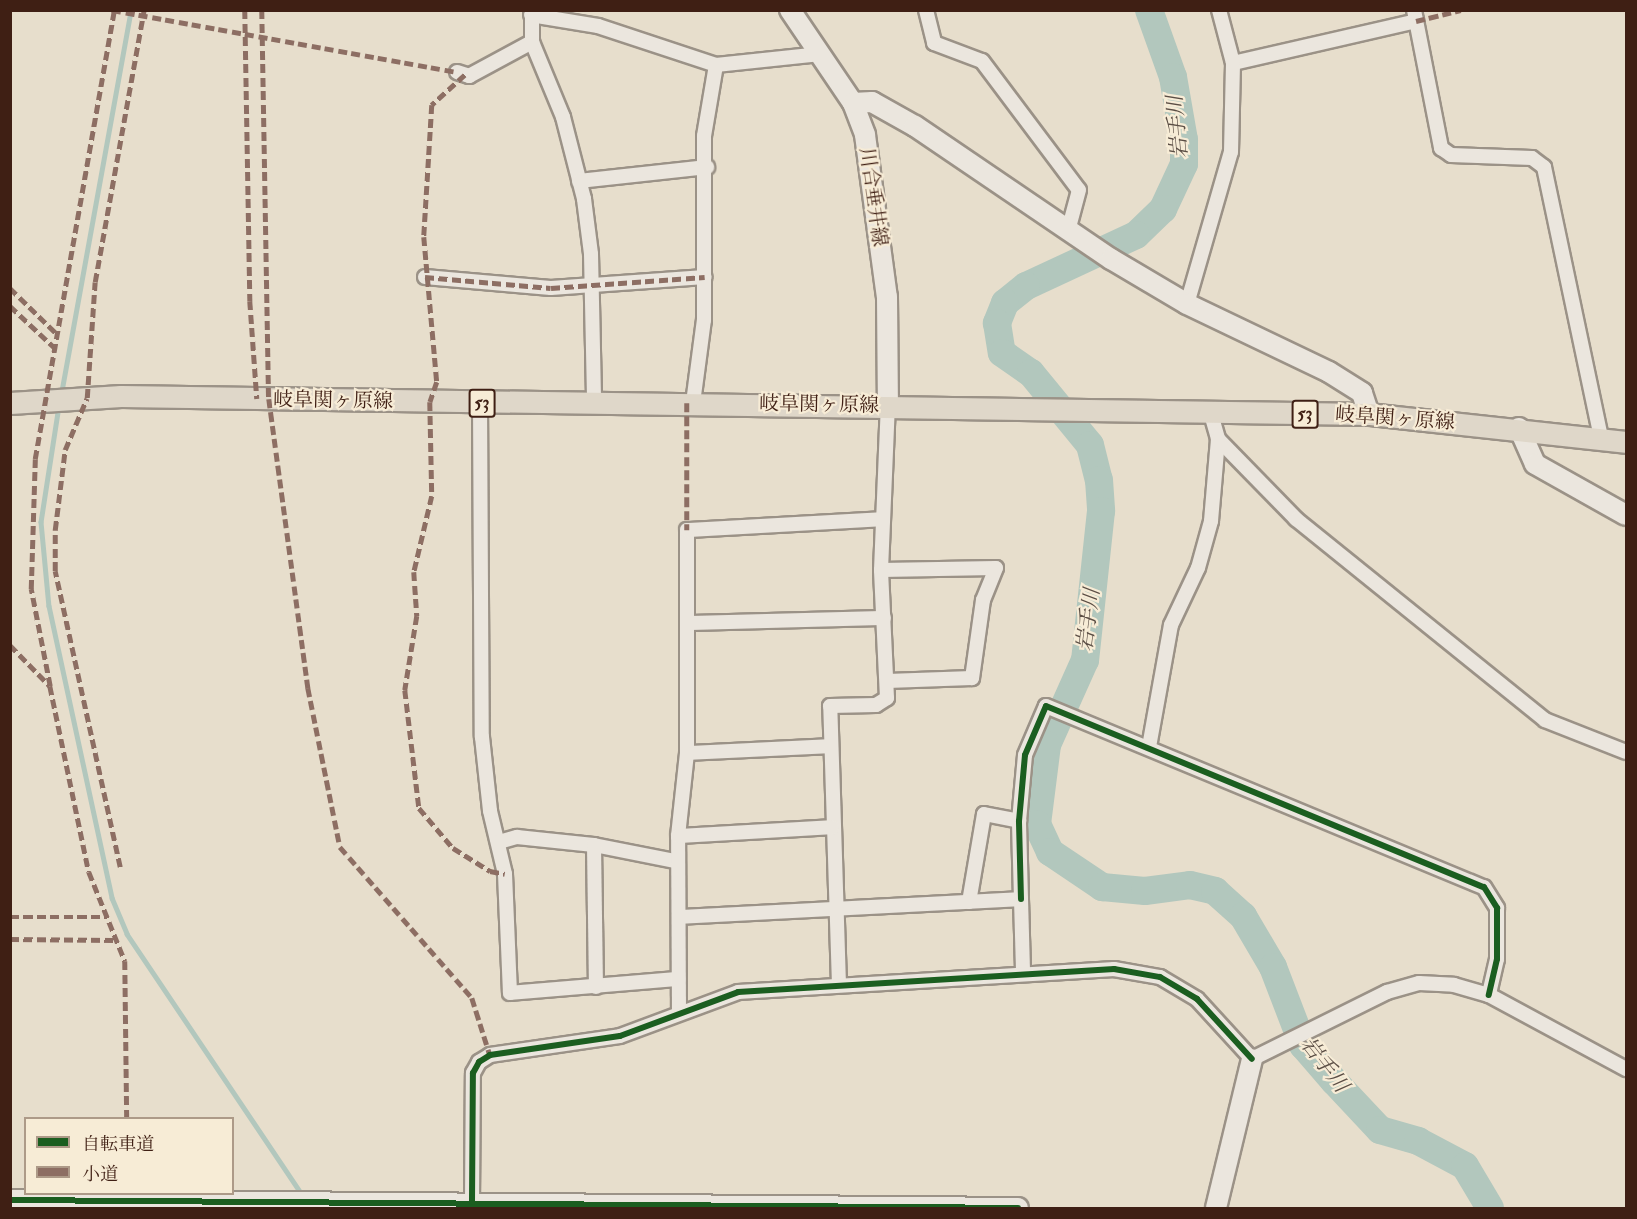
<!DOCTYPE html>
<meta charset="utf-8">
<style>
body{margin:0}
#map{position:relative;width:1637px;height:1219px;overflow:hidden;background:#e7decc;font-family:"IM FELL Double Pica","Noto Serif JP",serif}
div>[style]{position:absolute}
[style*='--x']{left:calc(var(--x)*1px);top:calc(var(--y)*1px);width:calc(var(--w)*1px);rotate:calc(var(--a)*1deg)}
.stream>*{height:4.5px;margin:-2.25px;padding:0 2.25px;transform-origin:2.25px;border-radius:2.25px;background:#b2c7bd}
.river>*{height:28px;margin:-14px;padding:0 14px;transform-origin:14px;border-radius:14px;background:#b2c7bd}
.roads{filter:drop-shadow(2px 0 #9b9287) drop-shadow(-2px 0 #9b9287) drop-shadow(0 2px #9b9287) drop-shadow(0 -2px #9b9287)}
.street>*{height:14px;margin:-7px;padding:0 7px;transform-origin:7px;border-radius:7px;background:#ebe6de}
.secondary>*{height:20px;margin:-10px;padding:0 10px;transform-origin:10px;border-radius:10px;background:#ebe6de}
.primary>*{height:21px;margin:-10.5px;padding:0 10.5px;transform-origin:10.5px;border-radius:10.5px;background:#dfd7c9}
.quiet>*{height:4.5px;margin-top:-2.25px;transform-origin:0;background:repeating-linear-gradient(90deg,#8d6e63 0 9px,transparent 0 13.5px)}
.cycleway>*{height:6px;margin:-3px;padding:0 3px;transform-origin:3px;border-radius:3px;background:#1b5e20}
span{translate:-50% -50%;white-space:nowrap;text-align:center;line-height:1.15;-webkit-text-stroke:4.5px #f7ecd6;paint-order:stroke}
.shield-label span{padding:2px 4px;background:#f7ecd6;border:2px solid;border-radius:4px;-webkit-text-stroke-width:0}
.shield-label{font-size:18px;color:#3f1f14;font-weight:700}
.street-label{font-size:20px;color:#3f1f14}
.water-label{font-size:21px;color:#5b4e45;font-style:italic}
.frame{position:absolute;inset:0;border:12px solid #3f1f14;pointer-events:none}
.legend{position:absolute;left:24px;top:1117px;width:210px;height:78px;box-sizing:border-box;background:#f7ecd6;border:2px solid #ad9a88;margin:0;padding:8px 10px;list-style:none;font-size:18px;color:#3f1f14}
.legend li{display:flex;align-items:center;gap:12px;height:30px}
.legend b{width:30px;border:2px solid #ad9a88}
</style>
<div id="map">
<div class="stream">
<i style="--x:61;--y:394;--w:390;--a:-79.7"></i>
<i style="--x:59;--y:406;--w:117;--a:98.8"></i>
<i style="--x:41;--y:522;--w:84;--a:84.6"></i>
<i style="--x:49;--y:606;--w:299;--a:77.8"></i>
<i style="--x:112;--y:898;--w:39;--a:67"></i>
<i style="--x:127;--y:934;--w:316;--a:56.1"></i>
</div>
<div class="river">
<i style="--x:1149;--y:10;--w:71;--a:70.3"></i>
<i style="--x:1173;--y:77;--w:64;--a:80.1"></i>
<i style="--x:1184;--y:140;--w:24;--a:90"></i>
<i style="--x:1184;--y:164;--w:50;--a:115"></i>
<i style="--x:1163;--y:209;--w:37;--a:136"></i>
<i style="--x:1136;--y:235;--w:121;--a:155.1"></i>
<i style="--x:1026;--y:286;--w:27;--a:141"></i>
<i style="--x:1005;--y:303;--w:22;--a:112"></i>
<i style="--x:997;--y:323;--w:30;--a:81"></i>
<i style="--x:1002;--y:353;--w:35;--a:35"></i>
<i style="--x:1031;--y:373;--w:93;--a:50.7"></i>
<i style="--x:1090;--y:445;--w:36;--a:76"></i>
<i style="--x:1099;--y:480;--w:31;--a:86"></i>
<i style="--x:1101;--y:511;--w:150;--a:96.1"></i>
<i style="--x:1085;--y:660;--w:93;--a:114.1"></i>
<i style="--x:1047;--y:745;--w:80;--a:97.2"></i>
<i style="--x:1037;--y:824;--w:31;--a:65"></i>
<i style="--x:1050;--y:852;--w:63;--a:33.9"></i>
<i style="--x:1102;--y:887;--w:43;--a:5.3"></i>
<i style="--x:1145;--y:891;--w:45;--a:-7.6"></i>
<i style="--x:1190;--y:885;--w:26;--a:13"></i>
<i style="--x:1215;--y:891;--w:38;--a:42"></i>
<i style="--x:1243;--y:916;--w:59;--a:59.5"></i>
<i style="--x:1273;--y:967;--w:84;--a:69"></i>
<i style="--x:1303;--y:1045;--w:48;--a:49.3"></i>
<i style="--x:1334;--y:1081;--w:67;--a:46.8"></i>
<i style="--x:1380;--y:1130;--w:40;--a:16"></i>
<i style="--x:1418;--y:1141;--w:53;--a:28"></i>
<i style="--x:1465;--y:1166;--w:49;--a:59.2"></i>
</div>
<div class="roads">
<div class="street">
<i style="--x:532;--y:10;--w:32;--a:90"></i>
<i style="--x:532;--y:42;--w:81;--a:67.5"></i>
<i style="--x:563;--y:117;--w:85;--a:75.6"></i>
<i style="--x:584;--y:199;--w:55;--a:82.7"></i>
<i style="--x:591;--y:254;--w:149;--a:88.8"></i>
<i style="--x:926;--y:10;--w:34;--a:76"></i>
<i style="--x:934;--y:43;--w:51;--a:20.6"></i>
<i style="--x:982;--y:61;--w:161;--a:53.1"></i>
<i style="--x:1079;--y:190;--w:42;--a:105"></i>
<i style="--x:1414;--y:10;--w:141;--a:78.9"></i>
<i style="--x:1441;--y:148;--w:12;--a:35"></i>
<i style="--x:1451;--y:155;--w:81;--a:2.1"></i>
<i style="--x:1532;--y:158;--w:15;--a:37"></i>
<i style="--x:1544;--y:167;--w:277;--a:78.1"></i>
<i style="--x:531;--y:15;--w:68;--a:9.3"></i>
<i style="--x:598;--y:26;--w:124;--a:18.3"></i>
<i style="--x:716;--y:65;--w:105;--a:-6"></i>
<i style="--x:1233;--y:63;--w:188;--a:-12.9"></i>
<i style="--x:457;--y:72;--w:13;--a:18"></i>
<i style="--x:469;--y:76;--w:72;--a:-28.4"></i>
<i style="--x:579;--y:181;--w:129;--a:-6.2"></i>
<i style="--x:425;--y:277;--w:126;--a:5"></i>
<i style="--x:551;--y:288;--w:154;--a:-4.1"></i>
<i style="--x:1187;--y:304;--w:158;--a:-73.9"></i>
<i style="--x:1231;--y:152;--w:89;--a:-88.7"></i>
<i style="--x:1233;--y:63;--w:55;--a:-104.8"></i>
<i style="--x:480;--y:403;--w:334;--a:89.7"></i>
<i style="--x:482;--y:737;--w:74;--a:83.8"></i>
<i style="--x:490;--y:811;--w:65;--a:76.6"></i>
<i style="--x:505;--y:874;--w:119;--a:87.6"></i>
<i style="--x:510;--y:993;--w:169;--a:-4.8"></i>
<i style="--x:693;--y:403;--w:84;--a:-82.5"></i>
<i style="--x:704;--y:320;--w:184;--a:-90"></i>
<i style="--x:704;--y:136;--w:72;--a:-80.4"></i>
<i style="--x:1211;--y:414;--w:26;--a:74"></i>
<i style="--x:1218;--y:439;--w:112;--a:45.7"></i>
<i style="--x:1296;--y:519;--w:320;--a:38.9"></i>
<i style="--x:1545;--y:720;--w:87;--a:21.6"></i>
<i style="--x:881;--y:570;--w:115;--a:-1"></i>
<i style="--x:996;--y:568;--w:35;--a:112"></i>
<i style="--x:983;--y:600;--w:79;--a:98"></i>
<i style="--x:972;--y:678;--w:85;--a:178"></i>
<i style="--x:688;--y:623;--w:196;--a:-1.5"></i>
<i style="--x:831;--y:746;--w:144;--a:177.2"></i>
<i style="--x:687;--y:753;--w:223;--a:-90"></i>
<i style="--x:687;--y:530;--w:196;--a:-3.2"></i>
<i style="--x:1149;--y:747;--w:124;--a:-79.8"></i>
<i style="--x:1171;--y:625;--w:63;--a:-64.7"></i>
<i style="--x:1198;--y:568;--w:49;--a:-74.5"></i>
<i style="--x:1211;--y:521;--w:82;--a:-85.1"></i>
<i style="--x:678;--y:836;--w:83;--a:-83.8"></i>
<i style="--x:499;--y:842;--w:19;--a:-16"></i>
<i style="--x:517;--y:837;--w:77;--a:5.9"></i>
<i style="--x:594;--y:845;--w:83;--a:11.2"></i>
<i style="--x:594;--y:845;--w:142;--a:89.2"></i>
<i style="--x:1021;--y:899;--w:78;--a:-91.5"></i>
<i style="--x:1019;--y:821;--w:66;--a:-84.8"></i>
<i style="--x:1025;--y:755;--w:53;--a:-66.8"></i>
<i style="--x:1046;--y:706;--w:474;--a:22.5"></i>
<i style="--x:1484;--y:887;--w:25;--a:58"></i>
<i style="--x:1497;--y:908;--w:51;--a:90"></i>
<i style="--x:1497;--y:959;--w:37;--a:103"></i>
<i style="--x:969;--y:902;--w:89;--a:-80.3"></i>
<i style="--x:984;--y:814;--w:36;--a:11"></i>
<i style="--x:679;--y:917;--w:342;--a:-3"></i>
<i style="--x:1021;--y:899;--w:71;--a:88.4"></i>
<i style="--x:839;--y:985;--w:279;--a:-91.8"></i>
<i style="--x:830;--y:706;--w:46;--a:-1.2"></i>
<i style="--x:876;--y:705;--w:13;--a:-32"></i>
<i style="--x:887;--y:698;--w:128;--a:-92.7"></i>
<i style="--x:881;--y:570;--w:165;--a:-87.6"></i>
<i style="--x:679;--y:1012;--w:176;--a:-90.3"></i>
<i style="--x:678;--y:836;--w:154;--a:-3.3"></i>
<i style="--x:472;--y:1202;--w:129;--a:-89.6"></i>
<i style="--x:473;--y:1073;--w:13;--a:-61"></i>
<i style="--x:479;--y:1062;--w:13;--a:-32"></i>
<i style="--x:490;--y:1055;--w:131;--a:-8.3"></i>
<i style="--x:620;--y:1036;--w:126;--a:-20.4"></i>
<i style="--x:738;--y:992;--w:377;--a:-3.5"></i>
<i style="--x:1114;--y:969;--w:47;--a:9.9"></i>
<i style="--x:1160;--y:977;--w:43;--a:30.7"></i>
<i style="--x:1197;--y:999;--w:81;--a:47.5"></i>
<i style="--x:1252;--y:1059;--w:151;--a:-26.4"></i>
<i style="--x:1387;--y:992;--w:33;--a:-16"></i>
<i style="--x:1419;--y:983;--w:35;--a:3"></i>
<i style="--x:1454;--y:985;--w:36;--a:16"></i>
<i style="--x:1489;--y:995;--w:156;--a:28.4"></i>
</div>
<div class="secondary">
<i style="--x:790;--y:10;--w:112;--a:55.9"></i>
<i style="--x:853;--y:103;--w:34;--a:69"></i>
<i style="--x:865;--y:135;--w:163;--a:82.3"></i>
<i style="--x:887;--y:297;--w:108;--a:89.5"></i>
<i style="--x:853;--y:103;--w:19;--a:-3"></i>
<i style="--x:872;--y:102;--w:49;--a:29.2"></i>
<i style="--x:915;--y:126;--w:237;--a:34.2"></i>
<i style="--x:1111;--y:259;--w:88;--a:30.6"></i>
<i style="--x:1187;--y:304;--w:157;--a:25.6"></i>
<i style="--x:1329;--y:372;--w:39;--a:32"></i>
<i style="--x:1362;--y:393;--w:22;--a:72"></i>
<i style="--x:1519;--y:428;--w:39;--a:66"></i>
<i style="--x:1535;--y:464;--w:104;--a:29.3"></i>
<i style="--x:10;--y:1200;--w:1008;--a:0.45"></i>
<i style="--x:1216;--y:1208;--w:153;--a:-76.4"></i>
</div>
<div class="primary">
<i style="--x:10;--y:403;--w:111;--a:-3.6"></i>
<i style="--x:121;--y:396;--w:1248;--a:0.83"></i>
<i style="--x:1369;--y:414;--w:259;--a:6.2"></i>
</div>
</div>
<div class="quiet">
<i style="--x:112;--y:10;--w:351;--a:10.2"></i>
<i style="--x:245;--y:10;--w:291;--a:89"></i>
<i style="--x:250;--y:301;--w:98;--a:85.9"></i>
<i style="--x:262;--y:10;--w:389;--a:89"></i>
<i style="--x:269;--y:399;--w:292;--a:82.3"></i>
<i style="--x:308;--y:688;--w:162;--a:78.6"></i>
<i style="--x:340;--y:847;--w:201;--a:48.8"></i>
<i style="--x:472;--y:998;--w:60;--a:72.5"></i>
<i style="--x:1416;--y:21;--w:46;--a:-13.7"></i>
<i style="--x:465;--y:75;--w:45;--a:137.7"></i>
<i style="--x:432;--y:105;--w:132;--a:93.5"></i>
<i style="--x:424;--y:237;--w:146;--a:84.9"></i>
<i style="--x:437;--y:382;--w:21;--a:109"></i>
<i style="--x:430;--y:402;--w:94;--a:88.8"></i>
<i style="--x:432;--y:496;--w:78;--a:103.3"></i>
<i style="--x:414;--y:572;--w:44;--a:86.1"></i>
<i style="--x:417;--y:616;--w:75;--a:99.2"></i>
<i style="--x:405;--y:690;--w:119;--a:83.2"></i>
<i style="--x:419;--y:808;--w:52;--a:49.6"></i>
<i style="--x:453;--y:848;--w:44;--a:31.9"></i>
<i style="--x:490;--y:871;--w:15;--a:11"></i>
<i style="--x:425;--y:277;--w:126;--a:5"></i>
<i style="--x:551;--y:288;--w:154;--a:-4.1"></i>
<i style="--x:10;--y:288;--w:67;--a:44.4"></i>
<i style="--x:10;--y:306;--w:62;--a:43"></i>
<i style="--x:687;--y:403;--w:127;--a:90"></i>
<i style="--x:10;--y:645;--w:57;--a:45.7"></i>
<i style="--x:50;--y:686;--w:190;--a:78.2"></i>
<i style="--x:89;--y:872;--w:96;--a:68"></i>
<i style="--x:125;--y:961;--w:157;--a:89.3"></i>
<i style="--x:50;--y:686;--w:99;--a:-101.1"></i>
<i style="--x:31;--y:589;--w:130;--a:-88.2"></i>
<i style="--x:35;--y:459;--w:456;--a:-80"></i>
<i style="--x:120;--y:867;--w:303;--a:-102.4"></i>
<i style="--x:55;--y:571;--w:41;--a:-90"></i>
<i style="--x:55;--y:530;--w:81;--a:-82.9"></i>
<i style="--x:65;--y:450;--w:56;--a:-67.1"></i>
<i style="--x:87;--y:398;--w:116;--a:-86.1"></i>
<i style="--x:95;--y:282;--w:276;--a:-79.8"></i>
<i style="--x:10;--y:917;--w:95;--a:0"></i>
<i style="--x:10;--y:939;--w:104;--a:0.6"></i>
</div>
<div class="cycleway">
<i style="--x:1021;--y:899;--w:78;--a:-91.5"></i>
<i style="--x:1019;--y:821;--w:66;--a:-84.8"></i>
<i style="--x:1025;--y:755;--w:53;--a:-66.8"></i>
<i style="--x:1046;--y:706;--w:474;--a:22.5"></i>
<i style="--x:1484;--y:887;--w:25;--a:58"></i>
<i style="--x:1497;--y:908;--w:51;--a:90"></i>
<i style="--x:1497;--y:959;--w:37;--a:103"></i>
<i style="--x:10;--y:1200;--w:1008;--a:0.45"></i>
<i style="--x:472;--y:1202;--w:129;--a:-89.6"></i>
<i style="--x:473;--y:1073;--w:13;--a:-61"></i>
<i style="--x:479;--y:1062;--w:13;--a:-32"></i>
<i style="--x:490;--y:1055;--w:131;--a:-8.3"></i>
<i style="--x:620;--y:1036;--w:126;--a:-20.4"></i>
<i style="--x:738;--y:992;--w:377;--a:-3.5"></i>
<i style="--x:1114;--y:969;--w:47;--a:9.9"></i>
<i style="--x:1160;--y:977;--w:43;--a:30.7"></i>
<i style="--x:1197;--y:999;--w:81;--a:47.5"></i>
</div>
<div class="shield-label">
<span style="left:482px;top:403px">53</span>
<span style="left:1305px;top:414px">53</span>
</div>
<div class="street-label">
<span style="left:874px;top:197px;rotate:82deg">川合垂井線</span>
<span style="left:333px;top:400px;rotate:1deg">岐阜関ヶ原線</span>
<span style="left:819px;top:404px;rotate:1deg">岐阜関ヶ原線</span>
<span style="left:1395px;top:418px;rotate:4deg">岐阜関ヶ原線</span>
</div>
<div class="water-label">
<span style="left:1178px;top:127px;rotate:-95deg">岩手川</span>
<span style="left:1089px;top:620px;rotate:-83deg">岩手川</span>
<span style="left:1324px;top:1065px;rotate:52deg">岩手川</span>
</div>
<div class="frame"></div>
<ul class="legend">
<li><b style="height:8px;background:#1b5e20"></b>自転車道</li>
<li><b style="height:8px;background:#8d6e63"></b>小道</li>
</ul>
</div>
